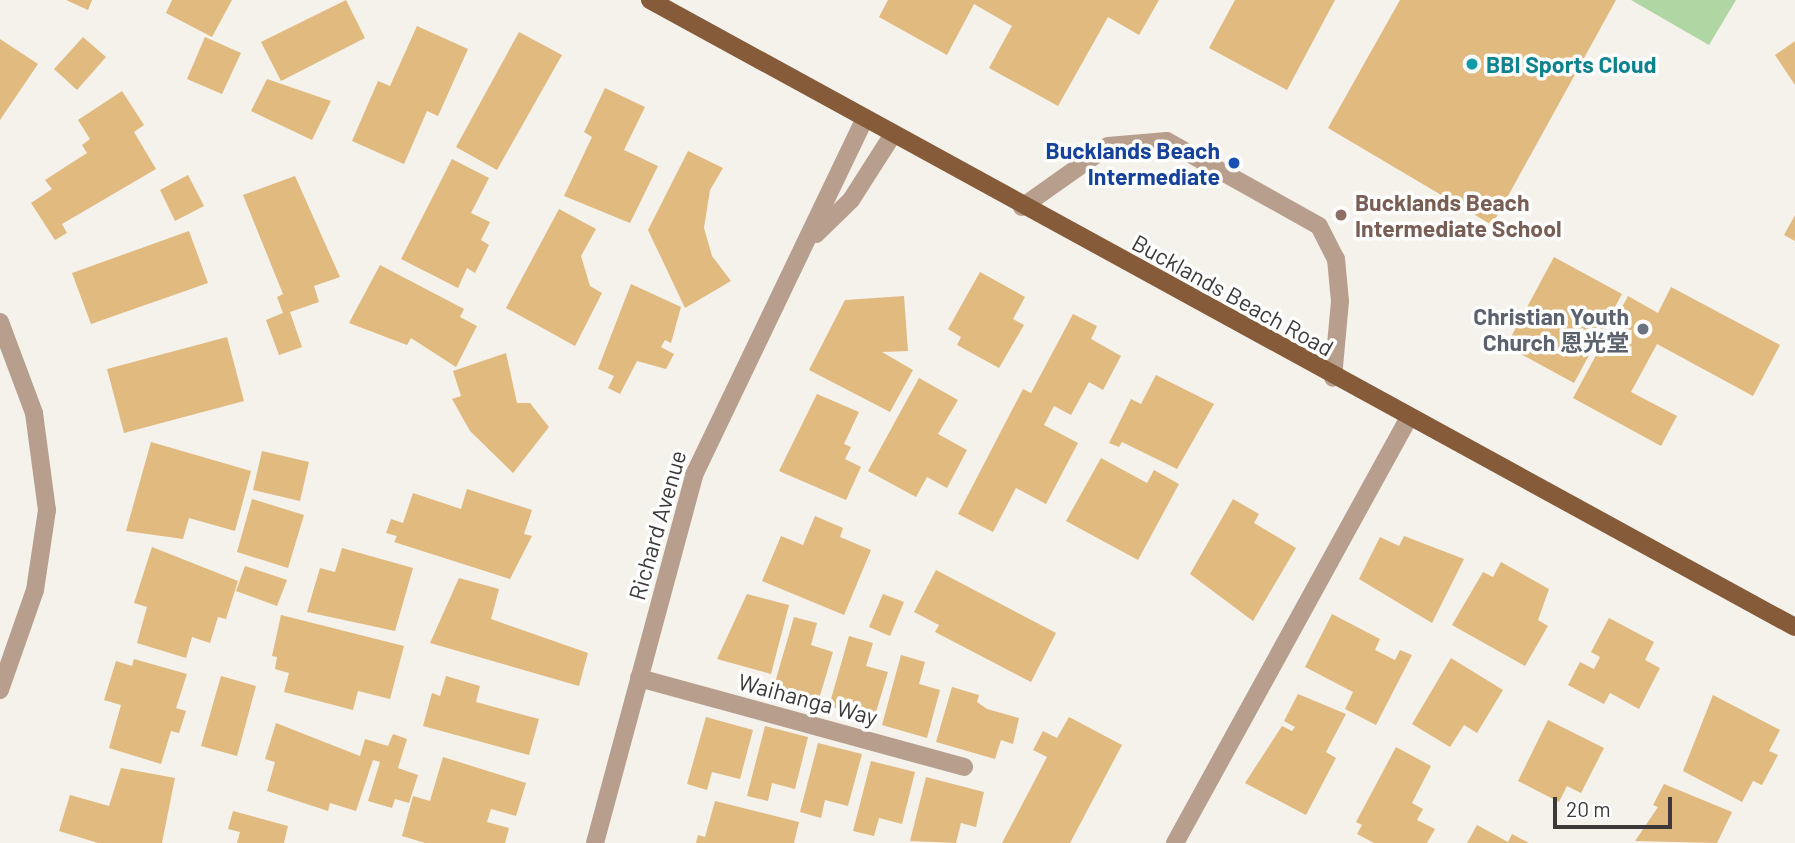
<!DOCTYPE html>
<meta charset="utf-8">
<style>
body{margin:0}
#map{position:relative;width:1795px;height:843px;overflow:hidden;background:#f5f1eb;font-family:Barlow,"Noto Sans SC",sans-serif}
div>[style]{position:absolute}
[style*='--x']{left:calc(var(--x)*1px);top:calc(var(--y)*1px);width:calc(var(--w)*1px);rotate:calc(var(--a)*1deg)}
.green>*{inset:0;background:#b0d6a4}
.building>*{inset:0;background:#e1ba80}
.minor>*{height:18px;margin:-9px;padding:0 9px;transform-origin:9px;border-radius:9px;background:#b89f8d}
.major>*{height:18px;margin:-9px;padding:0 9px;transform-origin:9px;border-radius:9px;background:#865b3a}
.dots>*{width:19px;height:19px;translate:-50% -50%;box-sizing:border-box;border:4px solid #fff;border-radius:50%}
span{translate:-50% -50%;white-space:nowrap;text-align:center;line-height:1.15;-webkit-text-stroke:7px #fff;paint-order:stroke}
.culture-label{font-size:23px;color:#0d838f;font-weight:700}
.left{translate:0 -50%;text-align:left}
.transit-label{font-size:23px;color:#164399;font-weight:700}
.right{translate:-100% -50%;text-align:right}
.education-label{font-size:23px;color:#785e54;font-weight:700}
.street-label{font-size:23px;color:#3c3a38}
.worship-label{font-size:23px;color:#5b616d;font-weight:700}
.scale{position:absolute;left:1553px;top:797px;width:119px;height:32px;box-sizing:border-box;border:4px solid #3c3a38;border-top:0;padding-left:9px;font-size:21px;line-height:24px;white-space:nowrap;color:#3c3a38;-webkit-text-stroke:5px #fff;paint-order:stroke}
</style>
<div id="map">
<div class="green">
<i style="clip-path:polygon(1631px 0,1736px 0,1709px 45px)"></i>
</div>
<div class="building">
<i style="clip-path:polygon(66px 0,92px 0,88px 10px)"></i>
<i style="clip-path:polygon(172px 0,232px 0,212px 37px,166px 13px)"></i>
<i style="clip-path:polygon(346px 0,365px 38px,281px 81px,261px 42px)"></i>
<i style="clip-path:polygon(888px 0,1159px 0,1139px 35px,1108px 17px,1058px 106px,989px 68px,1012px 26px,974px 4px,947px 55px,879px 17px)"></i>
<i style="clip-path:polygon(1235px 0,1335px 0,1287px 90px,1209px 48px)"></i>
<i style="clip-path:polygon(1400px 0,1616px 0,1492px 225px,1328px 128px)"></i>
<i style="clip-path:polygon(417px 26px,468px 49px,438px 116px,427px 111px,404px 164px,352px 141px,378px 81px,390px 86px)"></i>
<i style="clip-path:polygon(519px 32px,562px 55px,497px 170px,456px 147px)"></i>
<i style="clip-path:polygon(83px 37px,106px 57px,77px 90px,54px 69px)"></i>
<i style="clip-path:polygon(205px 37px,241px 53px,222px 94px,187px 79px)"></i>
<i style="clip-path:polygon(0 39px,38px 64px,0 120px)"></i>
<i style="clip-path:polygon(1795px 41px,1795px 85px,1775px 55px)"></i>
<i style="clip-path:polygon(267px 79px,331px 101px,312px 140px,251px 111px)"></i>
<i style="clip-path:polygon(605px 88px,645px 107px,624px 150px,658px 166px,630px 223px,564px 196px,592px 137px,584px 132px)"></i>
<i style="clip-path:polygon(122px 91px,144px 125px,134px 132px,156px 169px,62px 224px,67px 233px,55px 240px,31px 203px,52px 189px,45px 180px,87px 153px,82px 145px,90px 139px,78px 120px)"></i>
<i style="clip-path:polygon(688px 151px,723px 168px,710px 190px,704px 228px,712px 256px,731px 281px,685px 308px,648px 230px)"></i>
<i style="clip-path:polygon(452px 159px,489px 178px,471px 213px,490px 222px,481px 240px,489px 245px,475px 273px,467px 268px,458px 288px,401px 259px)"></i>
<i style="clip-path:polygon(188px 175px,204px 206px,175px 221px,160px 190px)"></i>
<i style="clip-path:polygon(295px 176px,340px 277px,314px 286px,319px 302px,290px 312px,302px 347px,279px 355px,266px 320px,283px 313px,277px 297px,283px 294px,243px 195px)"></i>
<i style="clip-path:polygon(559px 209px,596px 229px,581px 256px,590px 286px,602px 293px,575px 346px,506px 308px)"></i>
<i style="clip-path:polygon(1795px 215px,1795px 241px,1784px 235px)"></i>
<i style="clip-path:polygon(189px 231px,208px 283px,91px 324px,72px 273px)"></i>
<i style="clip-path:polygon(1554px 257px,1622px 294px,1574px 383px,1506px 346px)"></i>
<i style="clip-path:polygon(380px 265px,464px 309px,460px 317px,477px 326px,456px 367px,411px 338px,407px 345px,349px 323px)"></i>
<i style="clip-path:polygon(980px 272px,1025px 297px,1013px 319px,1024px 325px,999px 368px,957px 345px,961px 337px,948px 329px)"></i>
<i style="clip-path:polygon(631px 284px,681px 307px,671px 343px,665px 340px,661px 347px,674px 354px,666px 369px,637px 361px,620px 394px,608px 388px,614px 376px,598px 369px)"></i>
<i style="clip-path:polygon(1671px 287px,1780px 345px,1753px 396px,1657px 344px,1631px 392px,1677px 416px,1661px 446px,1573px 398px,1628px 296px,1658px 313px)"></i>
<i style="clip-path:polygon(904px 296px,908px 351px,882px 352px,913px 370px,890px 412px,809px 370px,845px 300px)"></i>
<i style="clip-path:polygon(1073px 314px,1097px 326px,1091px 339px,1121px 356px,1103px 390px,1089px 382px,1071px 415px,1054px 406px,1044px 425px,1078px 443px,1046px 504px,1016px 488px,993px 532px,958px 514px,1023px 389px,1031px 393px)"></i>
<i style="clip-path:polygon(227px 337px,244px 401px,124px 433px,107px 369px)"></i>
<i style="clip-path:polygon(506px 353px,517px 403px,530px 403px,549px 427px,513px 473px,470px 431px,452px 399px,461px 396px,453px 371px)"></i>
<i style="clip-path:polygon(1156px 375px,1214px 404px,1177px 469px,1122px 442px,1119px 447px,1109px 443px,1131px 399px,1141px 404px)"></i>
<i style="clip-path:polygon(919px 378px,958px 400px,938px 434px,967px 450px,947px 488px,927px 477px,916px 497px,868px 471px)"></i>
<i style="clip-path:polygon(817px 394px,859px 412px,844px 444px,851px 447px,845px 459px,861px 467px,846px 500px,779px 471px)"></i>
<i style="clip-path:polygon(151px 442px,251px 471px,235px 531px,189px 518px,183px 539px,126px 531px)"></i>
<i style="clip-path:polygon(262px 451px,309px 462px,300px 501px,253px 490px)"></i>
<i style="clip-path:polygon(1101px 458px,1147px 483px,1154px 470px,1179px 484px,1138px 560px,1066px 521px)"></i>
<i style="clip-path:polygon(467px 489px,532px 510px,524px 534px,532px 536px,510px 579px,394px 542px,397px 536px,386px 533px,391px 519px,403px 523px,413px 493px,461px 509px)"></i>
<i style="clip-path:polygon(252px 499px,304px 515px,288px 568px,237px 552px)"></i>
<i style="clip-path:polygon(1233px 499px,1259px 514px,1254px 523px,1296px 548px,1253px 621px,1190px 574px)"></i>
<i style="clip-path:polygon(815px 516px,843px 528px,840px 537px,871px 550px,844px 615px,762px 581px,781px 536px,803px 545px)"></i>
<i style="clip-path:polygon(1404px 536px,1464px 559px,1432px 623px,1359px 579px,1380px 537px,1399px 546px)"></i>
<i style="clip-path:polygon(152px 547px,238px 581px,226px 619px,218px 617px,210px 643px,192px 637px,186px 658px,137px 643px,147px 607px,134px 603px)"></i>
<i style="clip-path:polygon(342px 548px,413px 568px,395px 631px,307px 612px,320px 568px,335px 572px)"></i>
<i style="clip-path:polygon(1501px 562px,1549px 589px,1538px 620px,1548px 626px,1525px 666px,1452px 625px,1483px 572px,1493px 577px)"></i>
<i style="clip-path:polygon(245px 566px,287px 580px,277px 606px,236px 591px)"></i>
<i style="clip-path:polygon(936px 570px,1056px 633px,1031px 682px,935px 632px,939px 625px,914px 612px)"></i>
<i style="clip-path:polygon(459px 578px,499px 589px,491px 619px,588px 653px,579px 686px,430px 643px)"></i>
<i style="clip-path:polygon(747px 594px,789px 605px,771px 674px,717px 659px)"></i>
<i style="clip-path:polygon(883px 594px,904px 602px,890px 636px,869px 627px)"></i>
<i style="clip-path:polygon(1332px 614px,1380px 639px,1375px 650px,1395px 660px,1400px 650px,1412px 655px,1376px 725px,1345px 709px,1353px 692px,1305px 667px)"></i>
<i style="clip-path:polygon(281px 615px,404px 646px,390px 699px,358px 691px,353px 710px,284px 692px,289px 673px,275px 669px,277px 657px,272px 656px)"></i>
<i style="clip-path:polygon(794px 617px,817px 623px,811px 645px,833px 652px,819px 699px,774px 686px)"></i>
<i style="clip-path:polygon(1609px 618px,1654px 642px,1645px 660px,1660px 668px,1639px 709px,1610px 693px,1604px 704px,1568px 685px,1580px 662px,1594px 669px,1600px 657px,1591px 652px)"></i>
<i style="clip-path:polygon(849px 636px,873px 643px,866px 666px,888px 672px,874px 719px,829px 706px)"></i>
<i style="clip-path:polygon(901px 655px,925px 662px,919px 684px,940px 690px,927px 738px,882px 725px)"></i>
<i style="clip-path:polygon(1451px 658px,1503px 690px,1477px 733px,1464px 725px,1450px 747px,1412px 724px)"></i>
<i style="clip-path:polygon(134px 659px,187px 674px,176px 708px,186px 711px,179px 733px,171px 731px,161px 764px,109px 748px,121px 705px,104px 700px,116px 661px,132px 666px)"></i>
<i style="clip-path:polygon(221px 676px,256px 686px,237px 756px,201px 746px)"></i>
<i style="clip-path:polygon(446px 676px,480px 686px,476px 702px,539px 719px,529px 755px,423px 726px,432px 693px,440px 696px)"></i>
<i style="clip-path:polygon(952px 687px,979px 695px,977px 702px,987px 709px,1019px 718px,1013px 744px,1001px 740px,995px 759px,936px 742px)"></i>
<i style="clip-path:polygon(1298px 694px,1346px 714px,1326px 752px,1336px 758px,1306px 815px,1245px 783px,1282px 726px,1292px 731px,1295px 727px,1284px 721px)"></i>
<i style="clip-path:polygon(1713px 695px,1780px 730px,1769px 751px,1778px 755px,1762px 785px,1753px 781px,1742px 802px,1683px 771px)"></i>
<i style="clip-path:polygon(706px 717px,753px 730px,740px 779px,712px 772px,707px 790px,687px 784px)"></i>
<i style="clip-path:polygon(1069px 717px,1122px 745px,1070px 843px,1002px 843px,1047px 757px,1033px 750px,1043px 731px,1057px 738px)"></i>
<i style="clip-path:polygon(1548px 720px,1604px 748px,1581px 793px,1567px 786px,1559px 802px,1518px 781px)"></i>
<i style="clip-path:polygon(276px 723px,360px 756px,365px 739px,388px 746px,393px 734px,407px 739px,398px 768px,418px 775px,409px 803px,395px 799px,392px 808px,368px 801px,380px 762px,373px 760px,356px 811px,330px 803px,328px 811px,267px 791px,275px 762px,265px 759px)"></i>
<i style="clip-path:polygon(765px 726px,808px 737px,795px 789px,772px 783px,768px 801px,747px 796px)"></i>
<i style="clip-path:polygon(818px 743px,862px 754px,848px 806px,825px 800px,821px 818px,800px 812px)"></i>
<i style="clip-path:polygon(1396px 747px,1431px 766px,1412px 803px,1423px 809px,1417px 820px,1435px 829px,1427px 843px,1374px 843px,1357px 834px,1362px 825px,1356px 822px)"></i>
<i style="clip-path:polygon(443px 757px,526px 783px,516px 816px,491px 809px,487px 822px,509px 828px,505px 843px,425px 843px,402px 836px,413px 796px,430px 801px)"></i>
<i style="clip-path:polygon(871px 761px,915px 772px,902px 824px,879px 818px,874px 836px,853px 831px)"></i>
<i style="clip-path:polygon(121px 768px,175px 778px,162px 843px,98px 843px,59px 831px,70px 795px,109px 806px)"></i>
<i style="clip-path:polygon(926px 777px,984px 792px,976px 827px,961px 823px,956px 843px,910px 841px)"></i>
<i style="clip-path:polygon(1664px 784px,1732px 812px,1717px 843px,1635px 841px,1658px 807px,1653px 805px)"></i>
<i style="clip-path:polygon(715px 801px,799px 822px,794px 843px,696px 843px,698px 835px,705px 837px)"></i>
<i style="clip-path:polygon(233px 811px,288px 826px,284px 843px,237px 843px,240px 832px,228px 829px)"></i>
<i style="clip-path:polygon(1477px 825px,1508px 842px,1512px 834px,1529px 843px,1467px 843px)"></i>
</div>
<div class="minor">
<i style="--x:1022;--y:207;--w:105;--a:-35.3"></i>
<i style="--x:1108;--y:146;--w:59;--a:-4.8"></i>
<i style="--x:1167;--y:141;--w:174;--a:29.2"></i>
<i style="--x:1319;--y:226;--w:37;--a:63"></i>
<i style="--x:1336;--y:259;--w:42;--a:84.6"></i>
<i style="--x:1340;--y:301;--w:77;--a:95.2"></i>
<i style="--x:816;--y:234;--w:49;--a:-44.2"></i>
<i style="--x:851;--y:200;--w:76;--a:-57.4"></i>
<i style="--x:0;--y:322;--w:97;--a:69.5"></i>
<i style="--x:34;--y:413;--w:98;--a:82.4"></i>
<i style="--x:47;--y:510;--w:81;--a:98.5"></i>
<i style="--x:35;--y:590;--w:106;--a:109.3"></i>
<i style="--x:639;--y:678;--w:337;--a:15.3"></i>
<i style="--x:595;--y:843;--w:381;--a:-74.9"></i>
<i style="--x:694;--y:475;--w:394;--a:-64.4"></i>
<i style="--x:1175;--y:843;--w:484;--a:-61.2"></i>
</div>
<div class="major">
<i style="--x:650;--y:0;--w:1305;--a:28.71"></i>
</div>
<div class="dots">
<i style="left:1472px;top:64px;background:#0f9aa8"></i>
<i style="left:1234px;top:163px;background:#1a4fb4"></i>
<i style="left:1341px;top:215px;background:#8d6e63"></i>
<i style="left:1643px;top:329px;background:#6b7280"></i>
</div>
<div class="culture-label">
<span class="left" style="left:1486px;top:64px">BBI Sports Cloud</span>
</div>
<div class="transit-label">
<span class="right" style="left:1220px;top:163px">Bucklands Beach<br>Intermediate</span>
</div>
<div class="education-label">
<span class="left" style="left:1355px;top:215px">Bucklands Beach<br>Intermediate School</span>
</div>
<div class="street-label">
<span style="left:1233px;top:295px;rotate:29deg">Bucklands Beach Road</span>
<span style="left:657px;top:525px;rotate:-74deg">Richard Avenue</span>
<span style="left:808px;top:699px;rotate:15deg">Waihanga Way</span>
</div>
<div class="worship-label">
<span class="right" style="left:1629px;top:329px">Christian Youth<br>Church 恩光堂</span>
</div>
<div class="scale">20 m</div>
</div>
